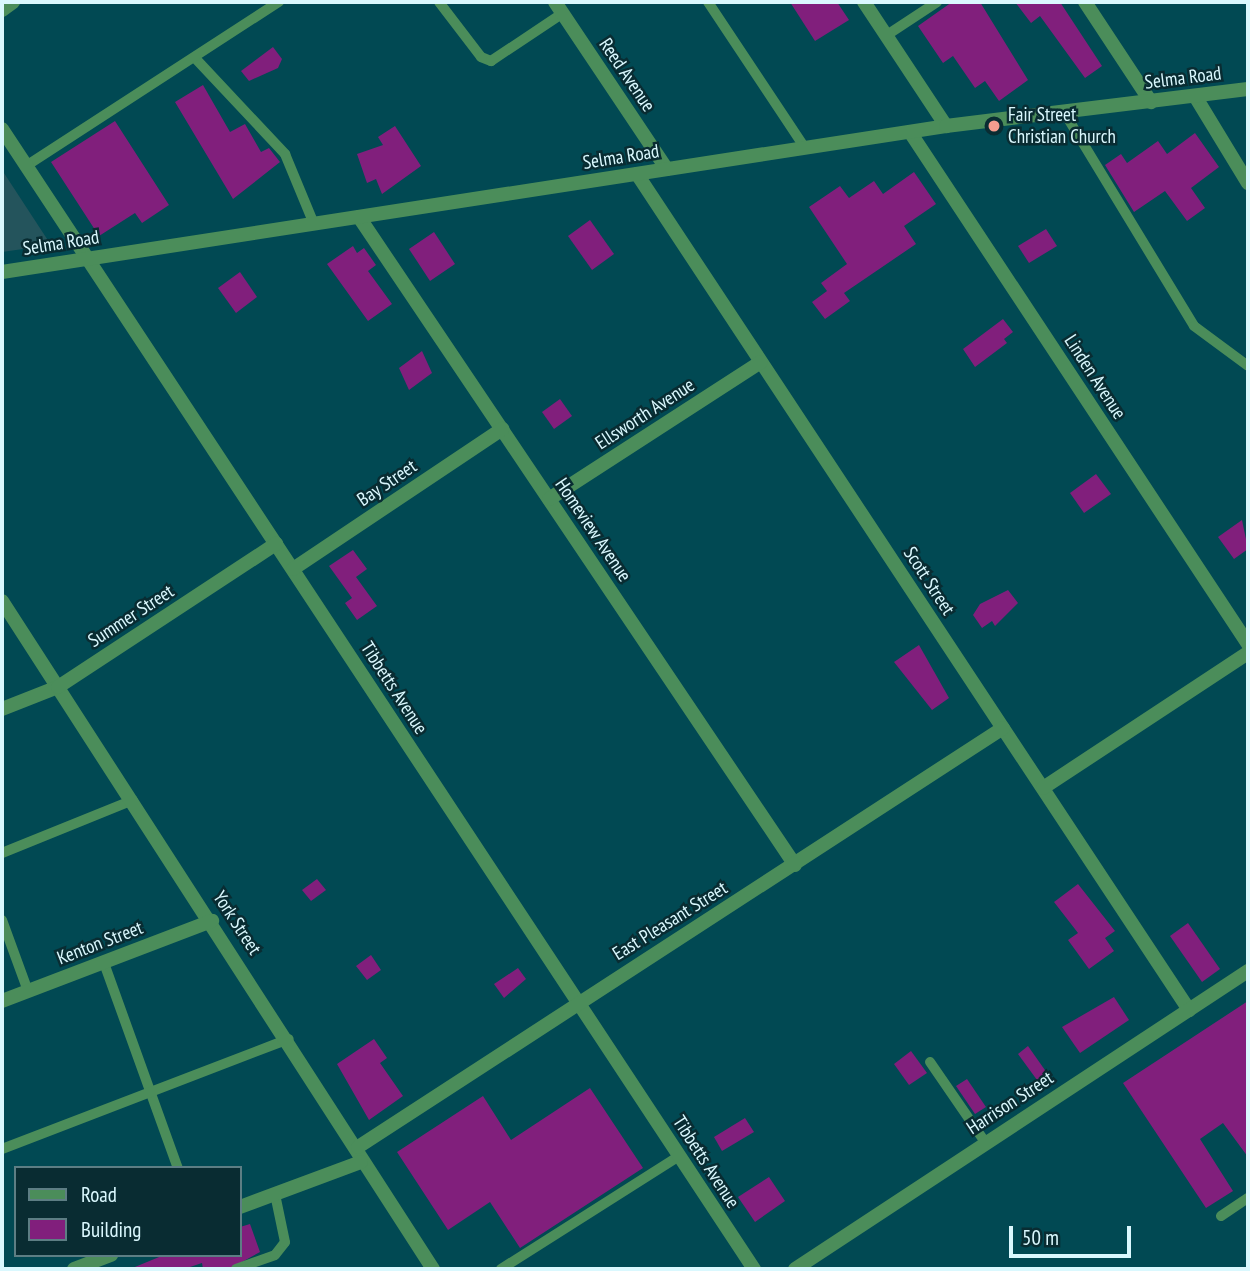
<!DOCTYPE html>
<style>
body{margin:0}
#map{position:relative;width:1250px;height:1271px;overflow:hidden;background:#014953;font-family:"PT Sans Narrow",sans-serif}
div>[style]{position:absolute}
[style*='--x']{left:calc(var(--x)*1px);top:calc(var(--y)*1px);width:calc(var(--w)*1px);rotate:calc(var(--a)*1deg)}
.built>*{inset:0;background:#24545c}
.building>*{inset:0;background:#811f7c}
.service>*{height:10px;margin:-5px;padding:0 5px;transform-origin:5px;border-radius:5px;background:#4b8d5a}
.minor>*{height:14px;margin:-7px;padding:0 7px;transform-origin:7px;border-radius:7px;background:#4b8d5a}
.tertiary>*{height:14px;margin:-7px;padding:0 7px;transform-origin:7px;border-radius:7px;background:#4b8d5a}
.dots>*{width:19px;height:19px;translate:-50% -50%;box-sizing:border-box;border:4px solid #092c32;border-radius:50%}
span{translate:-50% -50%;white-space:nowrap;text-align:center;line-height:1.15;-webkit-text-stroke:5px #092c32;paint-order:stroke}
.street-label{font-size:19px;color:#daf8fe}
.poi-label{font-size:19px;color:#daf8fe}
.left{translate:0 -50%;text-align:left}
.frame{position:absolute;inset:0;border:4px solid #daf8fe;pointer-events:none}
.legend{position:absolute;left:14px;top:1166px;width:228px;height:91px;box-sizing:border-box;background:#092c32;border:2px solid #5d7e84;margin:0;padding:9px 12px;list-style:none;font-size:21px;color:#daf8fe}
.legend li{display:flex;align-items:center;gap:14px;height:35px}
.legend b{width:35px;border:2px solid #5d7e84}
.scale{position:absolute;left:1009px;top:1226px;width:122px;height:32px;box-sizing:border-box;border:4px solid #daf8fe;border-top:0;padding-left:9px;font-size:21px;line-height:24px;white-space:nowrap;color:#daf8fe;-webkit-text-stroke:5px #092c32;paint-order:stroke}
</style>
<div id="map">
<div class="built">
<i style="clip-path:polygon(2px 170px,51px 245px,2px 252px)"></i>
</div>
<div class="building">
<i style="clip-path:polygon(790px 2px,837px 2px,849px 20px,815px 41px)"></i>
<i style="clip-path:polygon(952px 2px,980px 2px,1028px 80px,999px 101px,985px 81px,975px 88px,953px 56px,943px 63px,918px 26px)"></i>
<i style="clip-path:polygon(1015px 2px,1060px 2px,1102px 66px,1085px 78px,1040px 16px,1031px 23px)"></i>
<i style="clip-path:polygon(273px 47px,282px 59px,278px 68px,249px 81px,241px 71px)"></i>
<i style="clip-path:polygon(203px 85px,230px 132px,245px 124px,261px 152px,269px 148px,280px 162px,233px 199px,175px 102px)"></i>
<i style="clip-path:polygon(115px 121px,169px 205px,142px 223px,135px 213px,99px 236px,51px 162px)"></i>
<i style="clip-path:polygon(395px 126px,421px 166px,382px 194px,376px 179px,367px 183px,357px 154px,383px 145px,378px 137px)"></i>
<i style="clip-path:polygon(1195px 133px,1219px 167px,1191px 188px,1205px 208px,1187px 221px,1165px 191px,1134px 212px,1105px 165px,1121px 154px,1127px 163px,1158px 141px,1167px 154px)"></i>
<i style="clip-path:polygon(914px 172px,936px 204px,904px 226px,916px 244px,844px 293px,850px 301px,825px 319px,812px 302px,827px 291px,821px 283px,847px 264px,809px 207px,840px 186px,849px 198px,874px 181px,883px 194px)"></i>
<i style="clip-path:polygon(590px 220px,614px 254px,592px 270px,568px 236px)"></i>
<i style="clip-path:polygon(1046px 229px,1057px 246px,1029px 263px,1018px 246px)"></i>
<i style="clip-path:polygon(434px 232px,455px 264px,430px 281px,409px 249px)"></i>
<i style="clip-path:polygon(353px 246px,357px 253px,364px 248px,376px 265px,368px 271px,392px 304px,368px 321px,327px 264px)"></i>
<i style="clip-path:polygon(240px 272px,257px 297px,236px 313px,218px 288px)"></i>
<i style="clip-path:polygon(1003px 319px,1013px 332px,1004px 339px,1007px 343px,975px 367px,963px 349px)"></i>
<i style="clip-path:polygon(422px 351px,432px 373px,409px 390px,399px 368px)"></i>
<i style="clip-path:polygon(560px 399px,572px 416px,554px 429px,542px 412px)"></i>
<i style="clip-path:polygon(1096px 474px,1111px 494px,1084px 513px,1070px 493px)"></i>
<i style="clip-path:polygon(1242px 520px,1248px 549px,1234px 559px,1218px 537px)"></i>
<i style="clip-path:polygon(353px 550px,367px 569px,356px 577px,377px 606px,357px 620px,345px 603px,352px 598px,329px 566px)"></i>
<i style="clip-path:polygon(1008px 590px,1018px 603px,995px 626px,992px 621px,982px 628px,973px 615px,980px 604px)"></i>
<i style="clip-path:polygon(919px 645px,949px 698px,932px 710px,894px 662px)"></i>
<i style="clip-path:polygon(317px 879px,326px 890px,311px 901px,302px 890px)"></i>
<i style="clip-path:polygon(1078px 884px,1115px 931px,1105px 938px,1114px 951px,1089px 969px,1068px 940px,1078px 933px,1054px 902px)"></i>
<i style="clip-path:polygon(1188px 923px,1220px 969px,1202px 982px,1170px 936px)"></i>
<i style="clip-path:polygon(371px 955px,381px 970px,367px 980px,356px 966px)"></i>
<i style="clip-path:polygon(518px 968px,526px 979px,504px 998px,494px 984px)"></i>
<i style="clip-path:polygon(1114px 997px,1129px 1020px,1080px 1053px,1062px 1027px)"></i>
<i style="clip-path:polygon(1248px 1001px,1248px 1157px,1223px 1123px,1200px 1139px,1233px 1191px,1206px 1208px,1123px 1083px)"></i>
<i style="clip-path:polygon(374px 1039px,387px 1058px,380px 1063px,403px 1096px,369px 1120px,337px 1064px)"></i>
<i style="clip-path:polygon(1028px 1046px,1047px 1073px,1037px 1080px,1018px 1054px)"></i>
<i style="clip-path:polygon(911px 1051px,927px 1073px,909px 1085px,894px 1064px)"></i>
<i style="clip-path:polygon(967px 1079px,986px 1107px,975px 1114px,956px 1086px)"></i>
<i style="clip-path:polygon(590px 1088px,643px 1168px,520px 1248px,490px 1202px,448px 1230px,397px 1152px,483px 1096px,511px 1140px)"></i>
<i style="clip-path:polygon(745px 1118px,754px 1132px,722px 1151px,714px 1137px)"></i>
<i style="clip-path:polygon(769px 1177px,785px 1201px,755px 1222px,738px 1197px)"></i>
<i style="clip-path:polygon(250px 1224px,260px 1252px,229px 1269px,203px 1269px,202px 1263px,184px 1269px,130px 1269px,164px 1255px,240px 1255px,240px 1227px)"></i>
</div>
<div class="service">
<i style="--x:439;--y:2;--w:69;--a:52.6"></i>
<i style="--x:481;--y:57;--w:11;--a:22"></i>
<i style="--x:491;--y:61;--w:87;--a:-33.7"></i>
<i style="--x:708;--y:2;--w:175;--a:56.4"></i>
<i style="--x:887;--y:35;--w:60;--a:-33.4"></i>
<i style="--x:195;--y:58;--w:132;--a:46.8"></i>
<i style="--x:285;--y:154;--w:76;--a:67.5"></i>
<i style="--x:1064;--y:112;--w:250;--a:58.7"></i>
<i style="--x:1194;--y:326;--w:67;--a:36.5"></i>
<i style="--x:26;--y:166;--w:302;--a:-33"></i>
<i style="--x:2;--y:853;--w:141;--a:-22"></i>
<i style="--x:2;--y:920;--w:76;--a:69.9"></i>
<i style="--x:104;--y:963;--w:218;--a:70.2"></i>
<i style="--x:930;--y:1062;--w:97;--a:55.5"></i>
<i style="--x:2;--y:1149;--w:307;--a:-21"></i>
<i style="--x:1221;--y:1216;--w:32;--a:-34"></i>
<i style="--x:236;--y:1269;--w:41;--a:-19.7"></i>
<i style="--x:275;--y:1255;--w:16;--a:-52"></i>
<i style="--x:285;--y:1242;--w:49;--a:-101.8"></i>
<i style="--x:501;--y:1269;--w:211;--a:-32.4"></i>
</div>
<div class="minor">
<i style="--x:555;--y:2;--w:201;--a:56.2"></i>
<i style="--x:864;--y:2;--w:149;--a:56.5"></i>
<i style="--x:1085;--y:2;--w:120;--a:56.6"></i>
<i style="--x:2;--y:10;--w:14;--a:-36"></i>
<i style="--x:1195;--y:96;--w:102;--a:58.7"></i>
<i style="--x:2;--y:129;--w:1366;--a:56.59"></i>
<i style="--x:910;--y:132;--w:614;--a:56.57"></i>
<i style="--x:637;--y:174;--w:1002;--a:56.56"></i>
<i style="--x:359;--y:217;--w:781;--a:56.07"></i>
<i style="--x:549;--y:499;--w:252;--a:-32.9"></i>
<i style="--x:293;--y:569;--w:252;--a:-33.8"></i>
<i style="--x:2;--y:601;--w:795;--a:57.17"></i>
<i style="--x:2;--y:709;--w:60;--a:-21.4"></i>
<i style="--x:58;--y:687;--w:261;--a:-33.3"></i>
<i style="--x:1043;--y:788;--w:245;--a:-33.4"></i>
<i style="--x:2;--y:1001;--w:225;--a:-20.9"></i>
<i style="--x:358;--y:1147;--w:769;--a:-33.01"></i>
<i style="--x:240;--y:1207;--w:129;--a:-20.4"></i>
<i style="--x:74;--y:1269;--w:40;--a:-21"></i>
<i style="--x:795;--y:1269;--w:542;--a:-33.34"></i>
</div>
<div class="tertiary">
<i style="--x:2;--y:272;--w:955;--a:-8.79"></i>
<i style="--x:946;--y:126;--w:304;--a:-7"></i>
</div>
<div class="dots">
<i style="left:994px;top:126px;background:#f59d8e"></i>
</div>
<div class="street-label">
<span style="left:627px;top:75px;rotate:56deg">Reed Avenue</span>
<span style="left:1183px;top:78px;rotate:-7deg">Selma Road</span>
<span style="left:621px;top:157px;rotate:-9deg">Selma Road</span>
<span style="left:61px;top:243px;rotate:-9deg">Selma Road</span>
<span style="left:1095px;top:377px;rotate:57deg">Linden Avenue</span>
<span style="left:645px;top:414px;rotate:-33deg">Ellsworth Avenue</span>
<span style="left:387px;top:483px;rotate:-34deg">Bay Street</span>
<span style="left:593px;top:530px;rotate:56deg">Homeview Avenue</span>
<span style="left:929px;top:581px;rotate:57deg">Scott Street</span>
<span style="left:131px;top:616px;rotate:-33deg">Summer Street</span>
<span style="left:394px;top:688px;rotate:57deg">Tibbetts Avenue</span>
<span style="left:670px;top:921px;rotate:-32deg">East Pleasant Street</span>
<span style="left:237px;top:923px;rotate:57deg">York Street</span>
<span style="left:100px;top:943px;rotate:-21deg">Kenton Street</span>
<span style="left:1010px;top:1103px;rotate:-33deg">Harrison Street</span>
<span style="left:706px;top:1162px;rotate:57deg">Tibbetts Avenue</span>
</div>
<div class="poi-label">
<span class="left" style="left:1008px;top:126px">Fair Street<br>Christian Church</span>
</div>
<div class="frame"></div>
<ul class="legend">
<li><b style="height:9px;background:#4b8d5a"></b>Road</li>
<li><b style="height:19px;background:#811f7c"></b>Building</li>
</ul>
<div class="scale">50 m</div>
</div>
